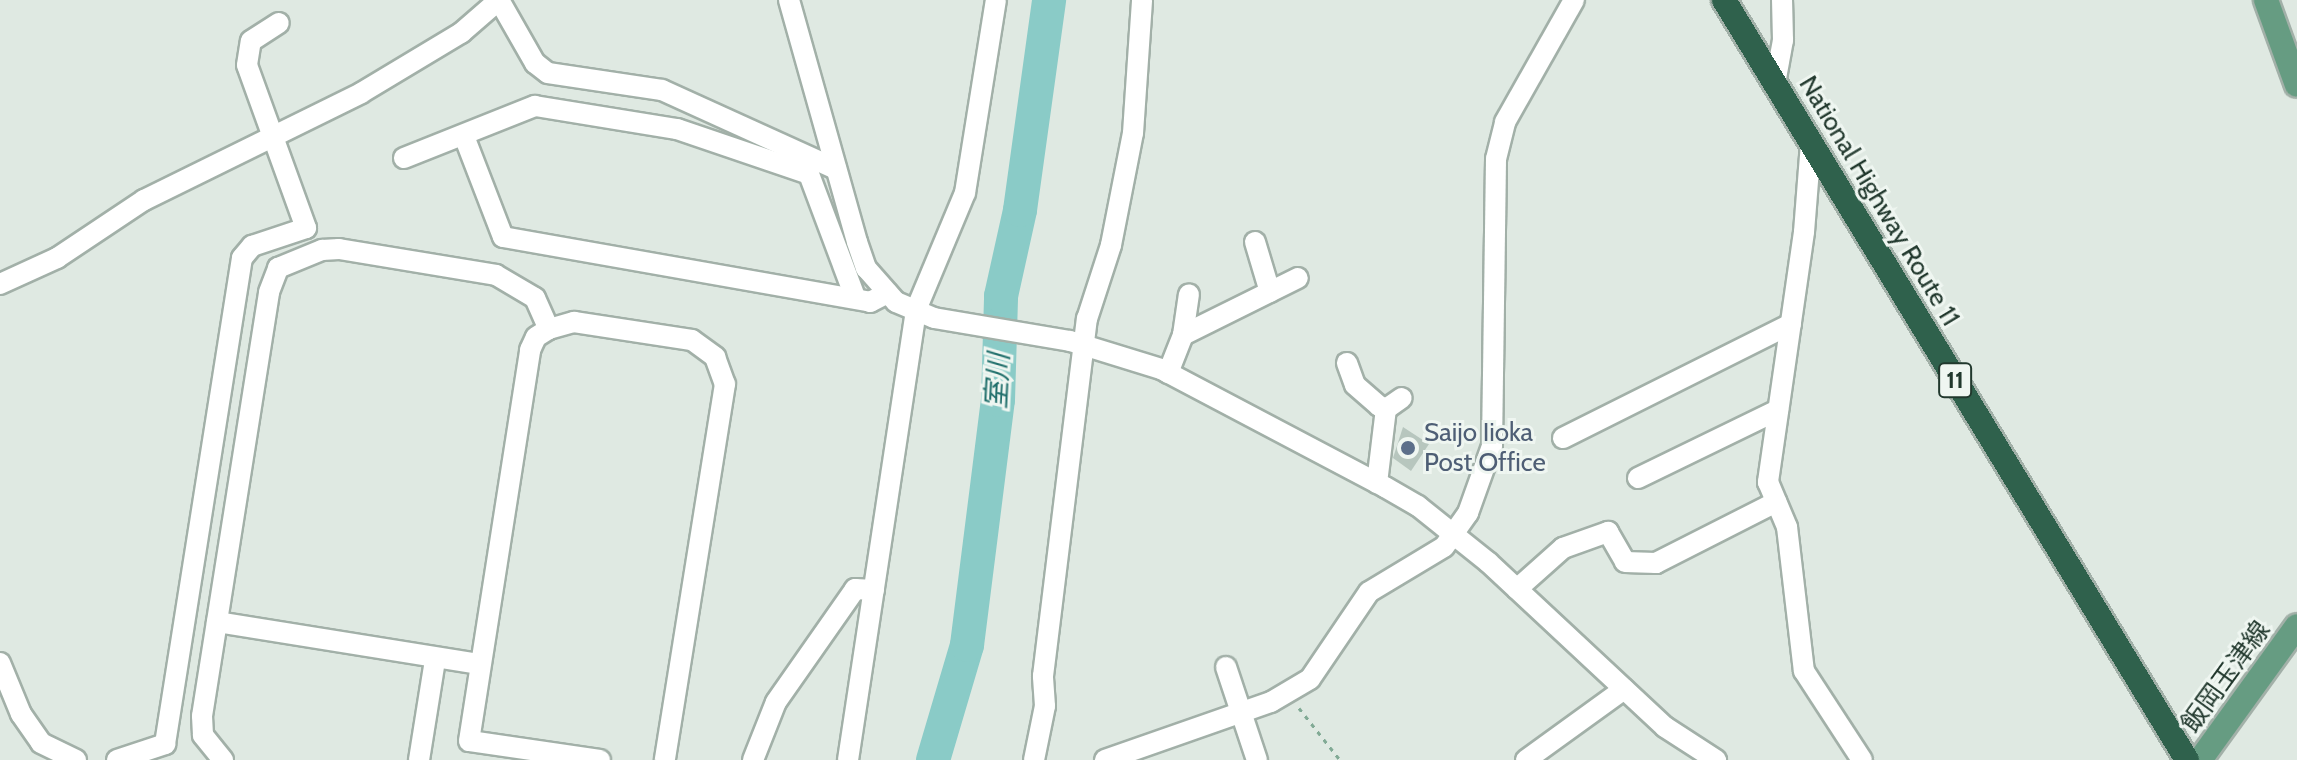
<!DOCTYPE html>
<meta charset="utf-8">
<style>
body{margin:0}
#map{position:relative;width:2297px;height:760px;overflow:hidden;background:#dfe9e2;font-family:Cabin,"Noto Sans JP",sans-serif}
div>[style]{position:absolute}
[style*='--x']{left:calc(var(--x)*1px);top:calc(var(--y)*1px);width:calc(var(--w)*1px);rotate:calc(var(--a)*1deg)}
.river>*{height:34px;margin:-17px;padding:0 17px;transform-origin:17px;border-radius:17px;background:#8acbc7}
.building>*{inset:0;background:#b7c6be}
.path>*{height:3px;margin-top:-1.5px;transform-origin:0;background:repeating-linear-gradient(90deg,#81aa95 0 4px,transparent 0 10px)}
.roads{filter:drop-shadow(2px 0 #a2b0a8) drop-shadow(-2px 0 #a2b0a8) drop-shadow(0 2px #a2b0a8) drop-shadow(0 -2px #a2b0a8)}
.minor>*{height:20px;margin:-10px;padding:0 10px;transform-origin:10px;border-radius:10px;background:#fff}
.major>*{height:24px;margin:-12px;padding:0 12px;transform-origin:12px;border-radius:12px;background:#669c82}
.highway>*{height:24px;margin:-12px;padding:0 12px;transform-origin:12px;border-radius:12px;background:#2f614c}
.dots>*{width:22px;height:22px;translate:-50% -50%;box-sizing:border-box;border:4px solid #eff6f1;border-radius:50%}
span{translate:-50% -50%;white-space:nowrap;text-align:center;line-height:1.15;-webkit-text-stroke:6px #eff6f1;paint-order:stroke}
.shield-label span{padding:2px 6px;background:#eff6f1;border:2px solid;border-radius:6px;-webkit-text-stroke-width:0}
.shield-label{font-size:24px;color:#21382d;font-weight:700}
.street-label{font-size:26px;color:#21382d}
.service-label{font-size:26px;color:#4e5e75}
.left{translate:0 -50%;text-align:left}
.water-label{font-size:28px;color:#206f6b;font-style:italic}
</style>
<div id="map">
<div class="river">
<i style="--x:933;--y:760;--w:120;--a:-73.5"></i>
<i style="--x:967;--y:645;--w:247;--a:-82.8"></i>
<i style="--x:998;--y:400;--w:104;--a:-88.3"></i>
<i style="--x:1001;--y:296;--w:88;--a:-77.5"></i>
<i style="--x:1020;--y:210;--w:212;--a:-82.1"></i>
</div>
<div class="building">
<i style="clip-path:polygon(1403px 427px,1429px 444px,1411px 471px,1393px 458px)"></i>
</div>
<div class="path">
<i style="--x:1299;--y:708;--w:66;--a:51.7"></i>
</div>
<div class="roads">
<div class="minor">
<i style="--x:499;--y:0;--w:73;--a:60.3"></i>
<i style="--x:535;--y:63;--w:16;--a:38"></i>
<i style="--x:548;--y:73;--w:115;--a:8.5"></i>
<i style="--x:662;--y:90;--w:191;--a:24.4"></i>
<i style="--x:789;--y:0;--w:251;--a:74.3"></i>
<i style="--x:857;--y:242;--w:28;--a:71"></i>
<i style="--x:866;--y:268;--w:45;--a:48.6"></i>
<i style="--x:896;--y:302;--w:41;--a:22.8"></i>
<i style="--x:934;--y:318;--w:138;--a:9.6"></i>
<i style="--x:1070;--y:341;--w:95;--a:17.1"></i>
<i style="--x:1161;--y:369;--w:253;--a:27.8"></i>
<i style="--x:1385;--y:487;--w:38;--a:30"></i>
<i style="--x:1418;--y:506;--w:90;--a:38.7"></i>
<i style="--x:1488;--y:562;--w:242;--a:43"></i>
<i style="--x:1665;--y:727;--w:61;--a:32.9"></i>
<i style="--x:1775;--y:84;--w:45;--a:-79.7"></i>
<i style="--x:1783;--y:40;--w:40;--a:-91.4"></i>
<i style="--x:464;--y:136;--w:108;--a:68.9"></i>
<i style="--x:503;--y:237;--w:373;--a:10"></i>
<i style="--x:870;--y:302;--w:20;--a:-27"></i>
<i style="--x:1811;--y:143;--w:89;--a:94.5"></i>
<i style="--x:1804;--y:232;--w:253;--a:98.2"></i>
<i style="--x:1768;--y:482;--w:49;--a:67.1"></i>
<i style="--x:1787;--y:527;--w:145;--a:83.3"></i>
<i style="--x:1804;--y:671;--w:106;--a:56.9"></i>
<i style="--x:404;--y:158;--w:141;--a:-21.7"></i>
<i style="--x:535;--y:106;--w:144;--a:9.2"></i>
<i style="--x:677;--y:129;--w:139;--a:18.8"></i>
<i style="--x:809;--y:174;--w:131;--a:69.5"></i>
<i style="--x:1255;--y:242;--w:52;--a:73.3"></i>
<i style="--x:0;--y:284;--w:63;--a:-24.5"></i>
<i style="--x:57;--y:258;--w:105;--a:-33.7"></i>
<i style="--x:144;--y:200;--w:242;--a:-26.2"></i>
<i style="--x:361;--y:93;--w:117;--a:-31"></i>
<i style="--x:461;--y:33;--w:50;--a:-41"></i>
<i style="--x:1183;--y:335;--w:41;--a:-81.7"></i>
<i style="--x:1347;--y:363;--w:23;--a:70"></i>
<i style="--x:1355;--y:385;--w:32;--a:41"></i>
<i style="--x:1379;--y:406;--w:8;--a:23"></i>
<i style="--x:1386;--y:409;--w:19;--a:-35"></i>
<i style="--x:1168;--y:373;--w:41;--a:-68.5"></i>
<i style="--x:1183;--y:335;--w:128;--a:-26.4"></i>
<i style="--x:1563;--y:438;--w:255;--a:-26.6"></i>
<i style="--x:1638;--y:478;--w:156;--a:-25.9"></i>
<i style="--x:1377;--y:483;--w:75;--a:-83.1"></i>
<i style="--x:1517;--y:589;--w:62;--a:-41.7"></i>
<i style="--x:1563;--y:548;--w:48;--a:-19.6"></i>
<i style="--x:1608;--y:532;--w:34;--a:60"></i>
<i style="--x:1625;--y:562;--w:31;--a:2"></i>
<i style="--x:1656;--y:563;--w:135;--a:-26.9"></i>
<i style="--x:217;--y:622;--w:264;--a:9.1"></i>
<i style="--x:0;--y:663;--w:55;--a:67.6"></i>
<i style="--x:21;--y:714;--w:35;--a:55"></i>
<i style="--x:41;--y:743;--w:39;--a:26"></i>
<i style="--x:1226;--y:667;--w:98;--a:71.6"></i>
<i style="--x:117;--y:760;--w:51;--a:-18.4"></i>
<i style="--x:165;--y:744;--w:492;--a:-81"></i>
<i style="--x:242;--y:258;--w:16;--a:-50"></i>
<i style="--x:252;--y:246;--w:57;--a:-18.4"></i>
<i style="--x:306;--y:228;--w:173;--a:-109.9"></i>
<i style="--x:247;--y:65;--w:24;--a:-81"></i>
<i style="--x:251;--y:41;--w:33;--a:-33"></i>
<i style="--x:223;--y:760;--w:32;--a:-129"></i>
<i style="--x:203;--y:735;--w:19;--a:-93"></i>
<i style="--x:202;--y:716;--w:429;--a:-81"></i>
<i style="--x:269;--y:292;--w:26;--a:-69"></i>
<i style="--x:278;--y:268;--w:48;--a:-22.2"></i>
<i style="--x:322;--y:250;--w:17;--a:-3"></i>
<i style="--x:339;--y:249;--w:159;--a:9.4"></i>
<i style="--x:496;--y:275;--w:45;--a:30.5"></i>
<i style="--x:535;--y:298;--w:34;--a:66"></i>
<i style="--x:419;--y:760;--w:101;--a:-80.9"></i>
<i style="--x:600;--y:760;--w:132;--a:-171.7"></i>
<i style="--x:469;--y:741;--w:396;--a:-81.1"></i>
<i style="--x:530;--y:350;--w:14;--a:-65"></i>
<i style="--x:536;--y:337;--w:15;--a:-32"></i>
<i style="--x:549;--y:329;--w:26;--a:-16"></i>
<i style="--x:574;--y:322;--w:119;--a:8.7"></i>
<i style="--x:692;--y:340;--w:29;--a:36"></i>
<i style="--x:715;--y:357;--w:29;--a:70"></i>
<i style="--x:725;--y:384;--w:381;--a:99.1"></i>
<i style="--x:753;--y:760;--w:62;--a:-68.4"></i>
<i style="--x:776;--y:702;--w:138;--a:-55"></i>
<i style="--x:855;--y:589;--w:19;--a:3"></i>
<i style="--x:848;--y:760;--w:455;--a:-81.4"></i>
<i style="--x:916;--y:310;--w:127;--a:-67.3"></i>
<i style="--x:965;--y:193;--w:195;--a:-80.9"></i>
<i style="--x:1034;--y:760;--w:55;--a:-78.5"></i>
<i style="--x:1045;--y:706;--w:30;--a:-94"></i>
<i style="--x:1043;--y:676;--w:360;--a:-83"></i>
<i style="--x:1087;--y:319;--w:78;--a:-72"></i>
<i style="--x:1111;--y:245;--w:114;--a:-78.9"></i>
<i style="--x:1133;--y:133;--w:133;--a:-86.1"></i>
<i style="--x:1105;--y:760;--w:176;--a:-19.3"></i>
<i style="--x:1271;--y:702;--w:45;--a:-30.5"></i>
<i style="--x:1310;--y:679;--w:105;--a:-55.9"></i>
<i style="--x:1369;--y:592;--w:87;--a:-31"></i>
<i style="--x:1444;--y:547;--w:42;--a:-54.8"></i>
<i style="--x:1468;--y:513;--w:71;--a:-70.3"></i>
<i style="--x:1492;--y:446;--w:287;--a:-89.2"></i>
<i style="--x:1496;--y:159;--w:38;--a:-76"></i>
<i style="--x:1505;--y:122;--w:140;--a:-60.5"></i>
<i style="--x:1526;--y:760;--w:121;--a:-35.9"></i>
</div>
<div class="major">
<i style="--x:2266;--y:0;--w:90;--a:70"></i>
<i style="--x:2200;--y:760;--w:165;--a:-54.1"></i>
</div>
<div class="highway">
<i style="--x:1724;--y:0;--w:890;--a:58.65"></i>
</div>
</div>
<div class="dots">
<i style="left:1408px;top:448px;background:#5c6f8a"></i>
</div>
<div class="shield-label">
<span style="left:1955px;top:380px">11</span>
</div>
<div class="street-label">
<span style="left:1879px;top:201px;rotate:59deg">National Highway Route 11</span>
<span style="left:2226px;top:677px;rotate:-54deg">飯岡玉津線</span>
</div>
<div class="service-label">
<span class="left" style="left:1424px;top:448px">Saijo Iioka<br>Post Office</span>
</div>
<div class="water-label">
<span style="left:997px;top:381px;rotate:-87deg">室川</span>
</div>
</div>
